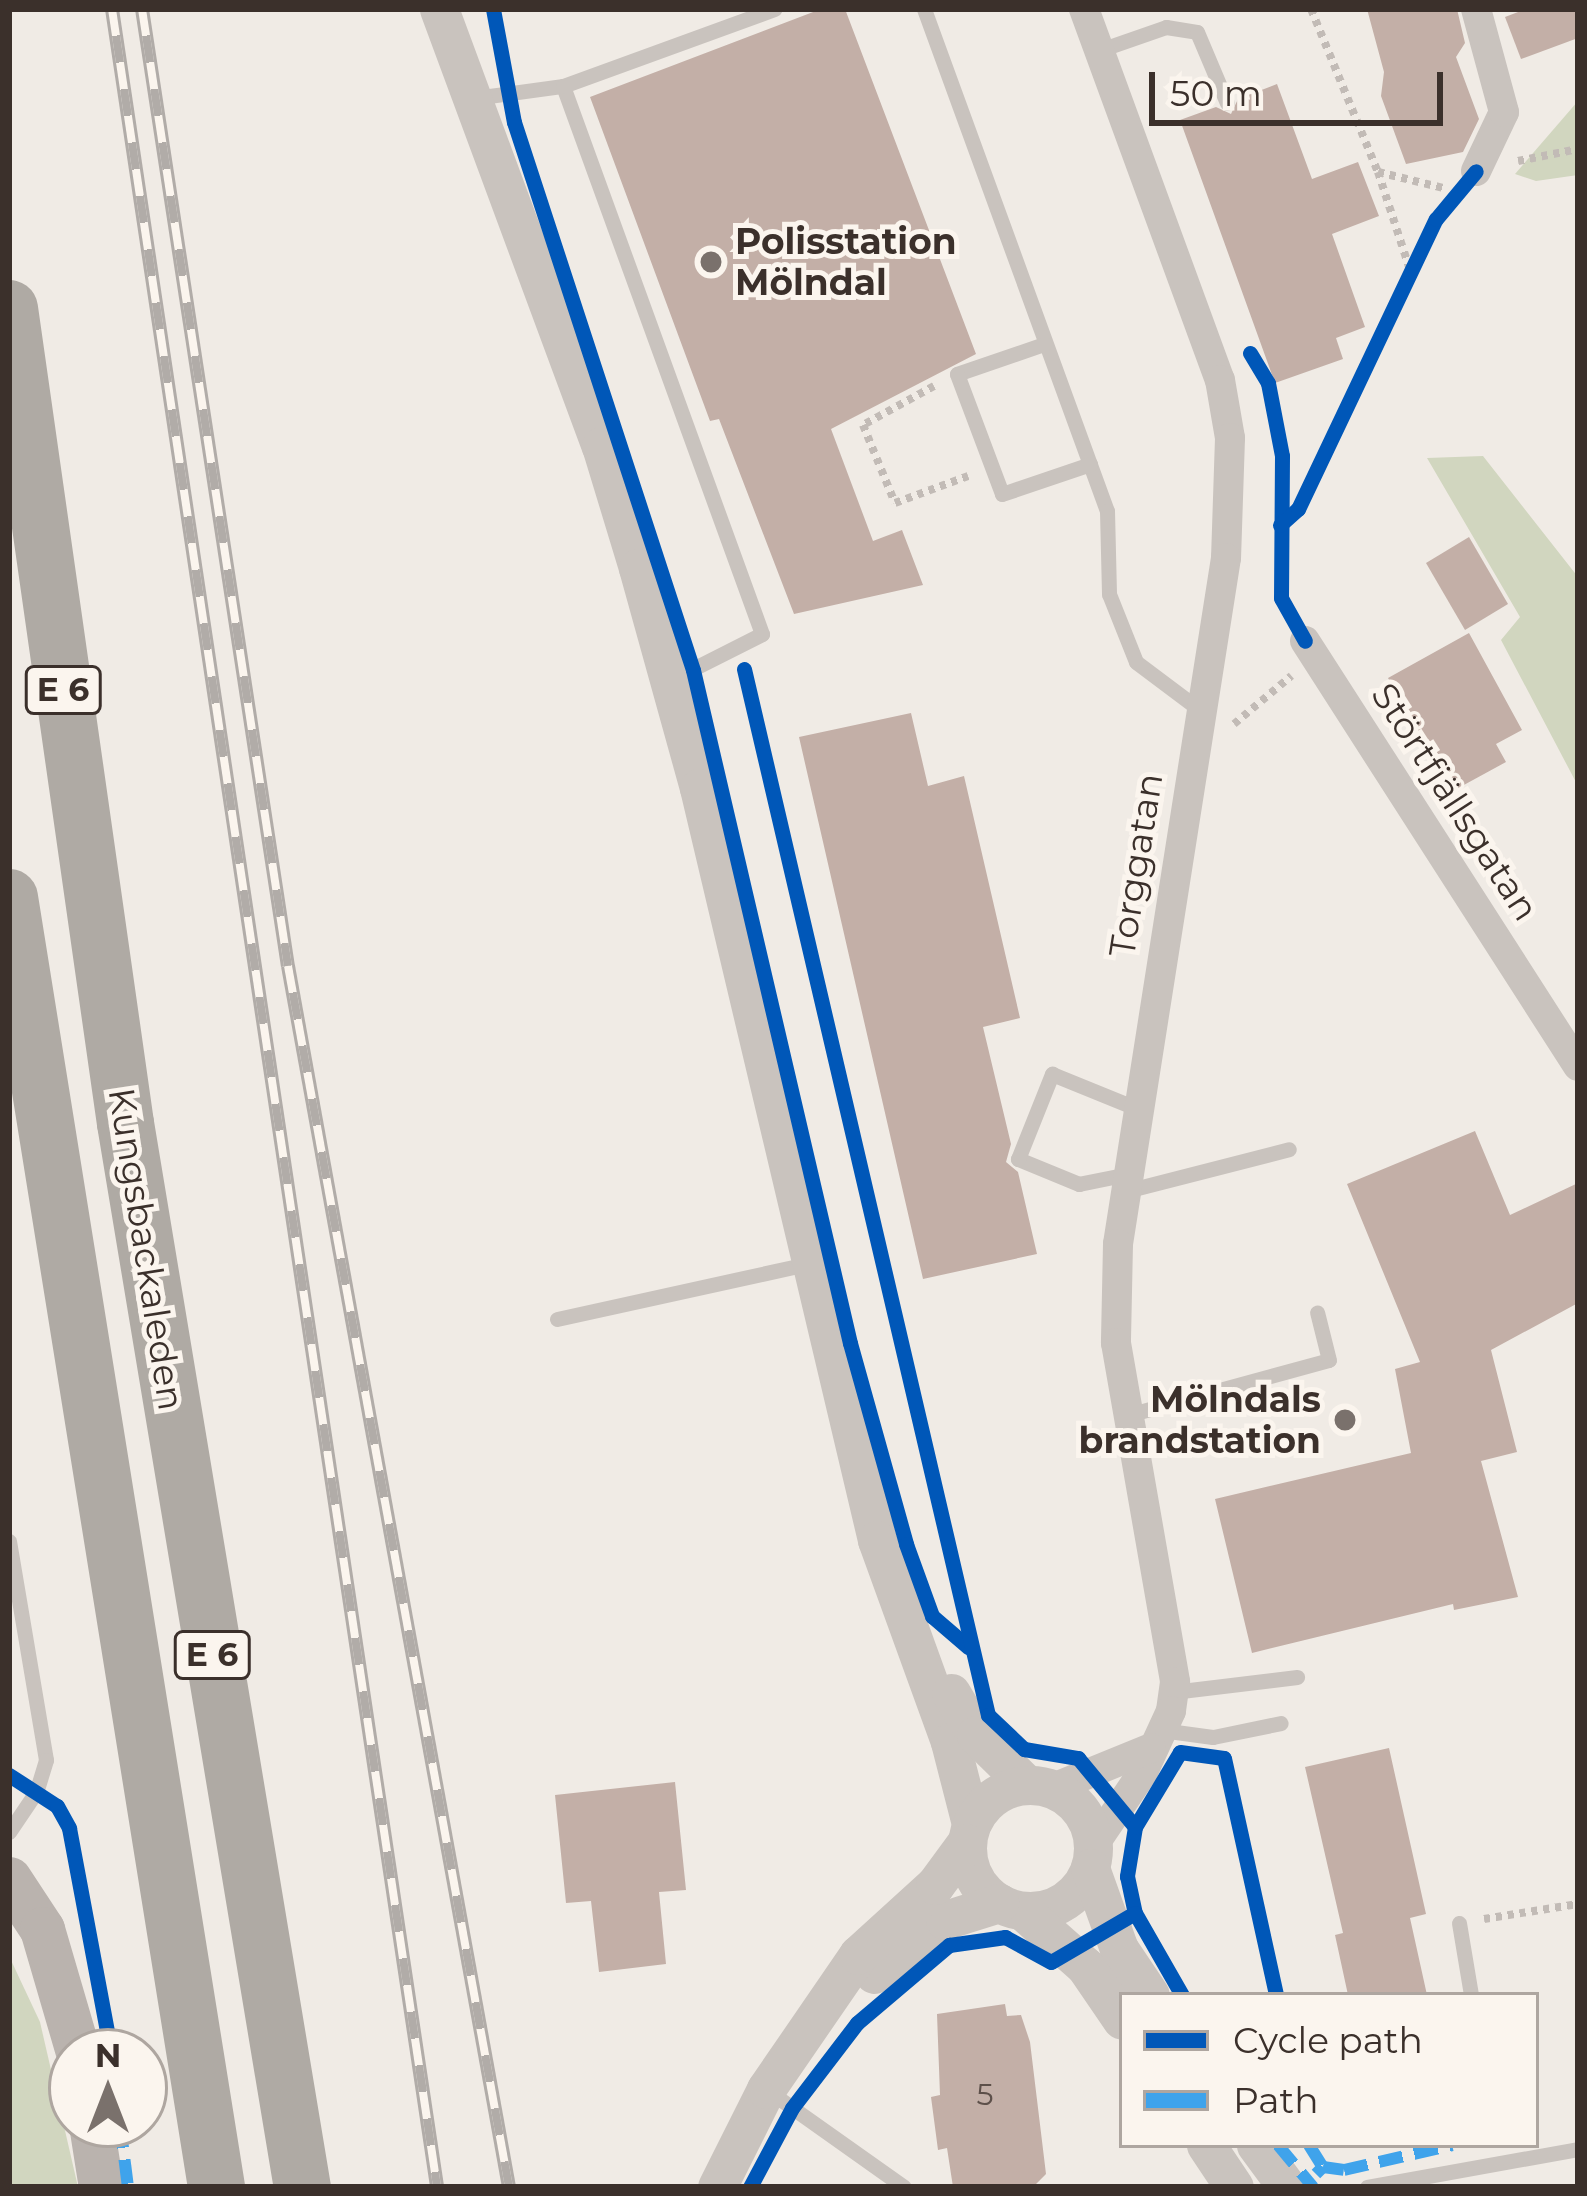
<!DOCTYPE html>
<meta charset="utf-8">
<style>
body{margin:0}
#map{position:relative;width:1587px;height:2196px;overflow:hidden;background:#f0ebe5;font-family:Montserrat,sans-serif}
div>[style]{position:absolute}
[style*='--x']{left:calc(var(--x)*1px);top:calc(var(--y)*1px);width:calc(var(--w)*1px);rotate:calc(var(--a)*1deg)}
.green>*{inset:0;background:#d1d6bf}
.building>*{inset:0;background:#c3afa7}
.path>*{height:8px;margin-top:-4px;transform-origin:0;background:repeating-linear-gradient(90deg,#c2bbb6 0 6px,transparent 0 12px)}
.service>*{height:15px;margin:-7.5px;padding:0 7.5px;transform-origin:7.5px;border-radius:7.5px;background:#c9c3be}
.minor>*{height:30px;margin:-15px;padding:0 15px;transform-origin:15px;border-radius:15px;background:#c9c3be}
.tertiary>*{height:39px;margin:-19.5px;padding:0 19.5px;transform-origin:19.5px;border-radius:19.5px;background:#c9c3be}
.tertiary>.ring{margin:-19.5px;padding:0;box-sizing:content-box;background:none;border:39px solid #c9c3be;border-radius:50%}
.secondary>*{height:45px;margin:-22.5px;padding:0 22.5px;transform-origin:22.5px;border-radius:22.5px;background:#bab3ae}
.motorway>*{height:57px;margin:-28.5px;padding:0 28.5px;transform-origin:28.5px;border-radius:28.5px;background:#afaaa4}
.rail>*{height:14px;margin-top:-7px;transform-origin:0;background:repeating-linear-gradient(90deg,#fbf5ee 0 27px,#b1aca8 0 54px);box-sizing:border-box;border-block:3px solid #b1aca8}
.quiet>*{height:12px;margin-top:-6px;transform-origin:0;background:repeating-linear-gradient(90deg,#3fa3eb 0 24px,transparent 0 36px)}
.cycleway>*{height:15px;margin:-7.5px;padding:0 7.5px;transform-origin:7.5px;border-radius:7.5px;background:#0057b8}
.dots>*{width:33px;height:33px;translate:-50% -50%;box-sizing:border-box;border:6px solid #fbf5ee;border-radius:50%}
span{translate:-50% -50%;white-space:nowrap;text-align:center;line-height:1.15;-webkit-text-stroke:10px #fbf5ee;paint-order:stroke}
.number-label{font-size:30px;color:#5d504a}
.number-label span{-webkit-text-stroke-width:0}
.shield-label span{padding:3px 9px;background:#fbf5ee;border:3px solid;border-radius:9px;-webkit-text-stroke-width:0}
.shield-label{font-size:33px;color:#3b302b;font-weight:700}
.poi-label{font-size:36px;color:#3b302b;font-weight:700}
.left{translate:0 -50%;text-align:left}
.right{translate:-100% -50%;text-align:right}
.street-label{font-size:36px;color:#3b302b}
.frame{position:absolute;inset:0;border:12px solid #3b302b;pointer-events:none}
.legend{position:absolute;left:1119px;top:1992px;width:420px;height:156px;box-sizing:border-box;background:#fbf5ee;border:3px solid #aea6a0;margin:0;padding:15px 21px;list-style:none;font-size:36px;color:#3b302b}
.legend li{display:flex;align-items:center;gap:24px;height:60px}
.legend b{width:60px;border:3px solid #aea6a0}
.north{position:absolute;left:48px;top:2028px;width:120px;height:120px;box-sizing:border-box;background:#fbf5ee;border:3px solid #aea6a0;border-radius:50%;rotate:0deg;font-size:33px;font-weight:700;line-height:48px;text-align:center;color:#3b302b}
.north::after{content:'';display:block;margin:auto;width:42px;height:54px;background:#7a716c;clip-path:polygon(50% 0,100% 100%,50% 72%,0 100%)}
.scale{position:absolute;left:1149px;top:72px;width:294px;height:54px;box-sizing:border-box;border:6px solid #3b302b;border-top:0;padding-left:15px;font-size:36px;line-height:42px;white-space:nowrap;color:#3b302b;-webkit-text-stroke:9px #fbf5ee;paint-order:stroke}
</style>
<div id="map">
<div class="green">
<i style="clip-path:polygon(1578px 101px,1578px 175px,1536px 181px,1515px 174px)"></i>
<i style="clip-path:polygon(1483px 456px,1578px 577px,1578px 786px,1501px 640px,1520px 617px,1427px 458px)"></i>
<i style="clip-path:polygon(9px 1956px,40px 2022px,78px 2187px,9px 2187px)"></i>
</div>
<div class="building">
<i style="clip-path:polygon(821px 9px,845px 9px,976px 354px,831px 429px,873px 541px,902px 530px,923px 585px,794px 614px,719px 419px,710px 421px,590px 97px)"></i>
<i style="clip-path:polygon(1367px 9px,1457px 9px,1465px 43px,1456px 57px,1479px 119px,1463px 152px,1406px 164px,1381px 96px,1384px 72px)"></i>
<i style="clip-path:polygon(1526px 9px,1578px 9px,1578px 38px,1521px 59px,1505px 17px)"></i>
<i style="clip-path:polygon(1277px 84px,1312px 179px,1358px 162px,1379px 216px,1332px 234px,1365px 327px,1336px 338px,1343px 359px,1275px 383px,1180px 120px,1216px 107px,1231px 114px,1238px 99px)"></i>
<i style="clip-path:polygon(1469px 537px,1508px 604px,1465px 630px,1426px 563px)"></i>
<i style="clip-path:polygon(1469px 633px,1522px 730px,1496px 744px,1506px 762px,1451px 792px,1388px 678px)"></i>
<i style="clip-path:polygon(911px 713px,928px 786px,964px 776px,1020px 1018px,983px 1027px,1011px 1144px,1006px 1162px,1018px 1172px,1037px 1254px,923px 1279px,799px 737px)"></i>
<i style="clip-path:polygon(1475px 1131px,1510px 1215px,1578px 1183px,1578px 1303px,1491px 1350px,1517px 1452px,1481px 1461px,1518px 1597px,1454px 1610px,1453px 1604px,1252px 1653px,1215px 1499px,1411px 1453px,1395px 1369px,1420px 1362px,1347px 1184px)"></i>
<i style="clip-path:polygon(1389px 1748px,1426px 1914px,1410px 1918px,1427px 1995px,1348px 1995px,1335px 1935px,1343px 1933px,1305px 1767px)"></i>
<i style="clip-path:polygon(675px 1782px,686px 1890px,659px 1892px,666px 1964px,599px 1972px,591px 1901px,566px 1903px,555px 1795px)"></i>
<i style="clip-path:polygon(1005px 2004px,1007px 2016px,1021px 2015px,1030px 2042px,1046px 2174px,1033px 2187px,953px 2187px,947px 2148px,938px 2150px,931px 2097px,940px 2095px,937px 2014px)"></i>
</div>
<div class="path">
<i style="--x:1311;--y:9;--w:176;--a:67.7"></i>
<i style="--x:1378;--y:172;--w:71;--a:13.8"></i>
<i style="--x:1518;--y:161;--w:61;--a:-11.3"></i>
<i style="--x:1378;--y:172;--w:103;--a:71.9"></i>
<i style="--x:934;--y:386;--w:81;--a:151.2"></i>
<i style="--x:863;--y:425;--w:84;--a:67.7"></i>
<i style="--x:895;--y:503;--w:78;--a:-20.3"></i>
<i style="--x:1234;--y:724;--w:75;--a:-40.1"></i>
<i style="--x:1484;--y:1919;--w:95;--a:-9.1"></i>
</div>
<div class="service">
<i style="--x:924;--y:9;--w:534;--a:69.97"></i>
<i style="--x:1107;--y:511;--w:83;--a:88.6"></i>
<i style="--x:1109;--y:594;--w:73;--a:68.3"></i>
<i style="--x:1136;--y:662;--w:80;--a:36.9"></i>
<i style="--x:1100;--y:50;--w:70;--a:-19.2"></i>
<i style="--x:1166;--y:27;--w:31;--a:9"></i>
<i style="--x:1197;--y:32;--w:77;--a:67.1"></i>
<i style="--x:563;--y:86;--w:583;--a:70.04"></i>
<i style="--x:762;--y:634;--w:104;--a:153.2"></i>
<i style="--x:474;--y:98;--w:90;--a:-7.7"></i>
<i style="--x:563;--y:86;--w:225;--a:-20"></i>
<i style="--x:1044;--y:344;--w:92;--a:161"></i>
<i style="--x:957;--y:374;--w:128;--a:69.4"></i>
<i style="--x:1002;--y:494;--w:93;--a:-18.8"></i>
<i style="--x:1128;--y:1174;--w:50;--a:168.5"></i>
<i style="--x:1079;--y:1184;--w:66;--a:-157.7"></i>
<i style="--x:1018;--y:1159;--w:92;--a:-68.2"></i>
<i style="--x:1052;--y:1074;--w:93;--a:22.1"></i>
<i style="--x:1126;--y:1191;--w:168;--a:-14.4"></i>
<i style="--x:557;--y:1319;--w:256;--a:-12.4"></i>
<i style="--x:1128;--y:1415;--w:208;--a:-15.3"></i>
<i style="--x:1329;--y:1360;--w:49;--a:-104"></i>
<i style="--x:9;--y:1541;--w:222;--a:80.4"></i>
<i style="--x:46;--y:1760;--w:34;--a:107"></i>
<i style="--x:36;--y:1792;--w:48;--a:124"></i>
<i style="--x:1173;--y:1692;--w:125;--a:-6.9"></i>
<i style="--x:1161;--y:1730;--w:52;--a:7.7"></i>
<i style="--x:1213;--y:1737;--w:69;--a:-11.6"></i>
<i style="--x:1459;--y:1923;--w:73;--a:80.5"></i>
<i style="--x:770;--y:2092;--w:164;--a:35.3"></i>
<i style="--x:1367;--y:2187;--w:214;--a:-10.2"></i>
</div>
<div class="minor">
<i style="--x:1084;--y:9;--w:395;--a:69.9"></i>
<i style="--x:1220;--y:380;--w:59;--a:80.2"></i>
<i style="--x:1230;--y:438;--w:120;--a:91.9"></i>
<i style="--x:1226;--y:558;--w:694;--a:98.95"></i>
<i style="--x:1118;--y:1244;--w:99;--a:91.2"></i>
<i style="--x:1116;--y:1343;--w:344;--a:80.1"></i>
<i style="--x:1175;--y:1682;--w:29;--a:98"></i>
<i style="--x:1171;--y:1711;--w:67;--a:114.7"></i>
<i style="--x:1143;--y:1772;--w:89;--a:124"></i>
<i style="--x:1476;--y:171;--w:65;--a:-64.6"></i>
<i style="--x:1504;--y:112;--w:107;--a:-105.2"></i>
<i style="--x:1305;--y:641;--w:505;--a:57.29"></i>
<i style="--x:1051;--y:1789;--w:108;--a:-22.3"></i>
</div>
<div class="tertiary">
<i style="--x:439;--y:9;--w:466;--a:69.7"></i>
<i style="--x:601;--y:446;--w:127;--a:73.1"></i>
<i style="--x:638;--y:568;--w:228;--a:74.5"></i>
<i style="--x:699;--y:788;--w:773;--a:76.68"></i>
<i style="--x:877;--y:1540;--w:215;--a:70.1"></i>
<i style="--x:950;--y:1742;--w:85;--a:75.6"></i>
<i style="--x:951;--y:1693;--w:49;--a:59.2"></i>
<i style="--x:976;--y:1735;--w:71;--a:44.4"></i>
<i class="ring" style="left:967px;top:1785px;width:87px;height:87px"></i>
<i style="--x:1090;--y:1868;--w:86;--a:70.3"></i>
<i style="--x:1119;--y:1949;--w:55;--a:56"></i>
<i style="--x:1023;--y:1911;--w:83;--a:41.6"></i>
<i style="--x:1085;--y:1966;--w:65;--a:55.6"></i>
<i style="--x:874;--y:1974;--w:89;--a:-37.3"></i>
<i style="--x:945;--y:1920;--w:57;--a:-17.5"></i>
<i style="--x:1206;--y:2145;--w:50;--a:56.3"></i>
<i style="--x:1256;--y:2145;--w:52;--a:53.6"></i>
<i style="--x:717;--y:2187;--w:110;--a:-63.4"></i>
<i style="--x:766;--y:2089;--w:163;--a:-55.5"></i>
<i style="--x:858;--y:1955;--w:104;--a:-42.3"></i>
<i style="--x:935;--y:1885;--w:52;--a:-53.6"></i>
</div>
<div class="secondary">
<i style="--x:9;--y:1879;--w:60;--a:56.6"></i>
<i style="--x:42;--y:1929;--w:128;--a:73.7"></i>
<i style="--x:91;--y:2124;--w:64;--a:81"></i>
</div>
<div class="motorway">
<i style="--x:9;--y:308;--w:823;--a:81.9"></i>
<i style="--x:125;--y:1123;--w:1079;--a:80.56"></i>
<i style="--x:9;--y:897;--w:1307;--a:80.88"></i>
</div>
<div class="rail">
<i style="--x:112;--y:9;--w:2202;--a:81.51"></i>
<i style="--x:142;--y:9;--w:968;--a:81.33"></i>
<i style="--x:288;--y:966;--w:1241;--a:79.74"></i>
</div>
<div class="quiet">
<i style="--x:120;--y:2124;--w:64;--a:82.8"></i>
<i style="--x:1278;--y:2145;--w:55;--a:50.2"></i>
<i style="--x:1309;--y:2145;--w:26;--a:58"></i>
<i style="--x:1323;--y:2167;--w:10;--a:135"></i>
<i style="--x:1323;--y:2167;--w:21;--a:8"></i>
<i style="--x:1344;--y:2170;--w:111;--a:-13"></i>
</div>
<div class="cycleway">
<i style="--x:493;--y:9;--w:115;--a:79.5"></i>
<i style="--x:514;--y:122;--w:576;--a:71.91"></i>
<i style="--x:693;--y:670;--w:691;--a:76.87"></i>
<i style="--x:850;--y:1343;--w:209;--a:74.4"></i>
<i style="--x:906;--y:1544;--w:77;--a:70.1"></i>
<i style="--x:932;--y:1616;--w:48;--a:40.7"></i>
<i style="--x:1250;--y:353;--w:35;--a:59"></i>
<i style="--x:1268;--y:383;--w:74;--a:79.1"></i>
<i style="--x:1282;--y:456;--w:142;--a:90.4"></i>
<i style="--x:1281;--y:598;--w:49;--a:60.8"></i>
<i style="--x:1280;--y:525;--w:24;--a:-42"></i>
<i style="--x:1298;--y:509;--w:321;--a:-64.6"></i>
<i style="--x:1436;--y:219;--w:62;--a:-50.2"></i>
<i style="--x:744;--y:669;--w:1074;--a:76.87"></i>
<i style="--x:988;--y:1715;--w:50;--a:43.4"></i>
<i style="--x:1024;--y:1749;--w:55;--a:9.5"></i>
<i style="--x:1078;--y:1758;--w:89;--a:50.4"></i>
<i style="--x:1135;--y:1827;--w:50;--a:99.3"></i>
<i style="--x:1127;--y:1876;--w:38;--a:78"></i>
<i style="--x:1135;--y:1913;--w:95;--a:60.2"></i>
<i style="--x:9;--y:1775;--w:57;--a:32.9"></i>
<i style="--x:57;--y:1806;--w:25;--a:61"></i>
<i style="--x:69;--y:1828;--w:228;--a:79.4"></i>
<i style="--x:1135;--y:1827;--w:87;--a:-59"></i>
<i style="--x:1180;--y:1752;--w:44;--a:7.8"></i>
<i style="--x:1224;--y:1758;--w:243;--a:77.6"></i>
<i style="--x:750;--y:2187;--w:89;--a:-62"></i>
<i style="--x:792;--y:2108;--w:107;--a:-52.6"></i>
<i style="--x:857;--y:2023;--w:121;--a:-40.3"></i>
<i style="--x:949;--y:1945;--w:57;--a:-8.1"></i>
<i style="--x:1005;--y:1937;--w:52;--a:28.5"></i>
<i style="--x:1051;--y:1962;--w:97;--a:-30.3"></i>
</div>
<div class="dots">
<i style="left:711px;top:262px;background:#7a716c"></i>
<i style="left:1345px;top:1420px;background:#7a716c"></i>
</div>
<div class="number-label">
<span style="left:985px;top:2095px">5</span>
</div>
<div class="shield-label">
<span style="left:63px;top:690px">E 6</span>
<span style="left:212px;top:1655px">E 6</span>
</div>
<div class="poi-label">
<span class="left" style="left:735px;top:262px">Polisstation<br>Mölndal</span>
<span class="right" style="left:1321px;top:1420px">Mölndals<br>brandstation</span>
</div>
<div class="street-label">
<span style="left:1455px;top:802px;rotate:57deg">Störtfjällsgatan</span>
<span style="left:1136px;top:865px;rotate:-81deg">Torggatan</span>
<span style="left:146px;top:1249px;rotate:81deg">Kungsbackaleden</span>
</div>
<div class="frame"></div>
<ul class="legend">
<li><b style="height:15px;background:#0057b8"></b>Cycle path</li>
<li><b style="height:15px;background:#3fa3eb"></b>Path</li>
</ul>
<div class="north">N</div>
<div class="scale">50 m</div>
</div>
